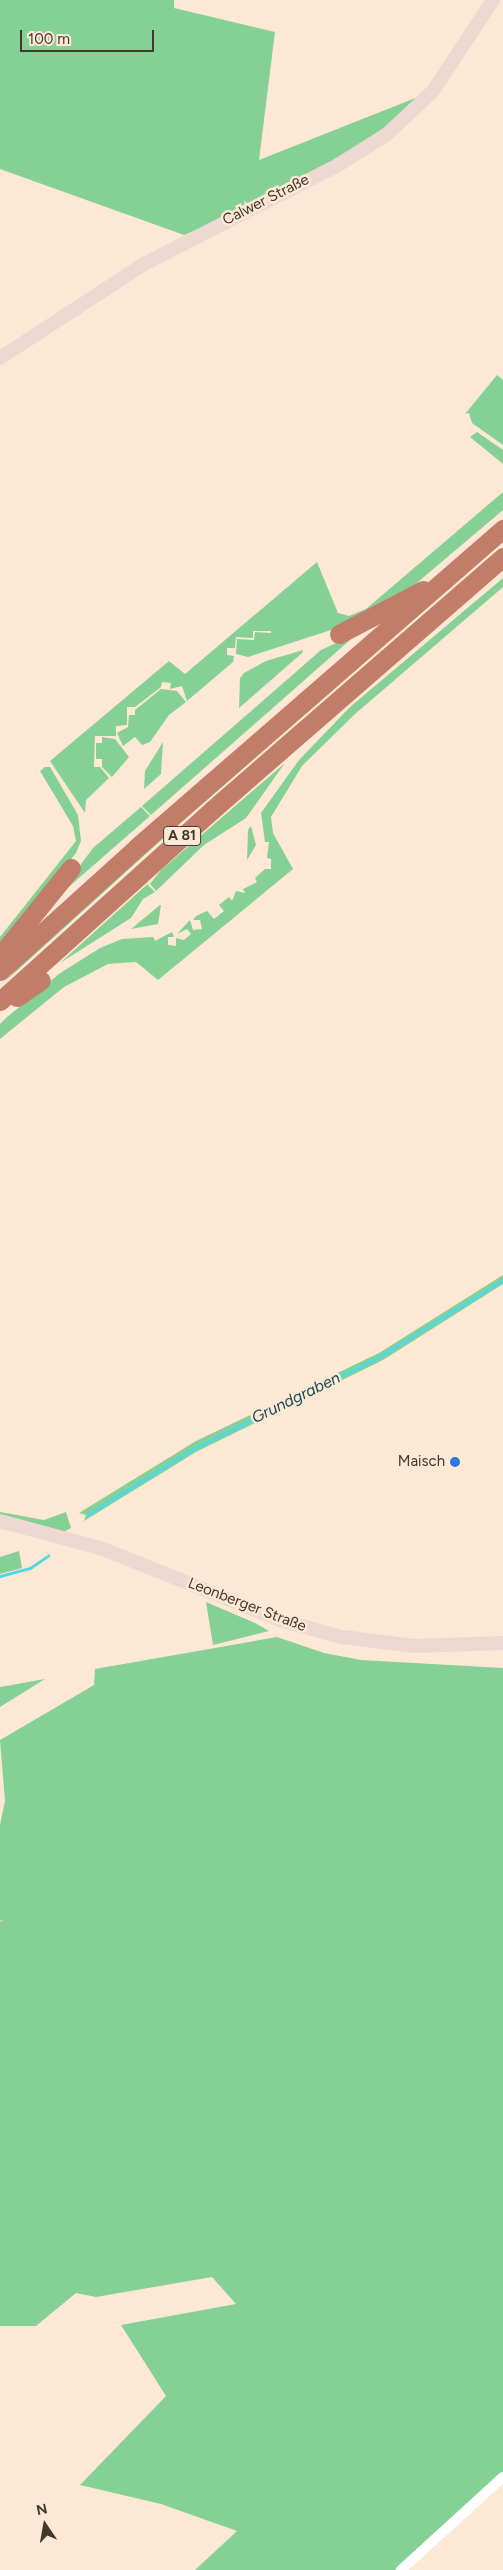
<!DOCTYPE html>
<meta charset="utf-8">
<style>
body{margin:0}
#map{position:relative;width:503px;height:2570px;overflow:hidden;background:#fce8d4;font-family:Figtree,sans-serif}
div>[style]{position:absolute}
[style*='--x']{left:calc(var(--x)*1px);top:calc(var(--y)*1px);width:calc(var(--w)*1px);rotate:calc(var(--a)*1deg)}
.green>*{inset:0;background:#85d195}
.stream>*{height:2.5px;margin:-1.25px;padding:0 1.25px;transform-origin:1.25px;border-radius:1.25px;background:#51d7e7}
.minor>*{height:10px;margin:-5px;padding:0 5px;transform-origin:5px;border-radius:5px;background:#fff}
.secondary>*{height:14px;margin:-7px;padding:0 7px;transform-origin:7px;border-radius:7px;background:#edd8d2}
.motorway>*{height:19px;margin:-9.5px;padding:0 9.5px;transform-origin:9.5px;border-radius:9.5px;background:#c27d68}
.dots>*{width:14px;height:14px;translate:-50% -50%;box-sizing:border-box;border:2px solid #fce8d4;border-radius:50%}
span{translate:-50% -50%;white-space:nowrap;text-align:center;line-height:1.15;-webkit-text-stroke:5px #fce8d4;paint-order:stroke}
.shield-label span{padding:1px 4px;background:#fce8d4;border:1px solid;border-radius:4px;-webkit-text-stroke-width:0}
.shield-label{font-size:14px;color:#42382e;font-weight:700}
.street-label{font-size:15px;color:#42382e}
.poi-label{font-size:15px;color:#42382e}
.right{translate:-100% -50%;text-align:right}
.water-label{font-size:16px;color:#124d54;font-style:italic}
.north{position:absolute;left:20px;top:2500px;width:50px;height:50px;-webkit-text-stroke:4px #fce8d4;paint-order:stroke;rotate:348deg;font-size:14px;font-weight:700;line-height:20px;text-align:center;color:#42382e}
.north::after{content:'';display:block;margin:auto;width:18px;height:22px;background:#42382e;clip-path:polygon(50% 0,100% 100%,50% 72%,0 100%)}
.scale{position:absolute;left:20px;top:30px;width:134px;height:22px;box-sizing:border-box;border:2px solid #42382e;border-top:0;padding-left:6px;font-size:15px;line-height:18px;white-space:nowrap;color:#42382e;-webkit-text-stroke:4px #fce8d4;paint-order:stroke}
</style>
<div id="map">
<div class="green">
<i style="clip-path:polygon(0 0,174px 0,174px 8px,275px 32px,259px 160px,433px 91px,412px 114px,253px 207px,184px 235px,0 169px)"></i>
<i style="clip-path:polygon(497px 375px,503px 380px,503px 445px,472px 423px,469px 413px,465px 414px)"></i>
<i style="clip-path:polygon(477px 432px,503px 450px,503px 464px,470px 437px)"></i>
<i style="clip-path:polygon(503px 492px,503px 510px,405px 593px,337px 628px,248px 657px,236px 654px,237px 639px,254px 640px,255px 632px,271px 633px,271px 631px,253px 631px,253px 638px,236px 637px,235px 648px,227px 648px,227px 655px,234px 656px,233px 662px,187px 701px,182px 686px,170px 689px,171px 683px,162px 682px,161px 687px,135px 707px,127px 707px,127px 725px,116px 726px,116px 736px,95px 736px,94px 767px,100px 767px,109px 778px,86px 800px,85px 813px,50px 761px,169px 661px,185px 674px,317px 562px,338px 613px,349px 616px,366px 609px)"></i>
<i style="clip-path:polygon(503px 542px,159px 842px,0 986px,63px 924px)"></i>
<i style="clip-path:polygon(503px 578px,503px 587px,355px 714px,302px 766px,271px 817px,273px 833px,293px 869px,158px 980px,136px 962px,108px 964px,64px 987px,0 1039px,0 1024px,6px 1018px,59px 974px,100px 948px,122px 939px,153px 937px,155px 941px,172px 932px,174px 937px,168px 937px,168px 945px,176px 946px,176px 938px,184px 940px,191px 934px,187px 929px,177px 934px,190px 920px,193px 930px,202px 929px,200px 920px,193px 920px,196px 916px,207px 911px,214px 919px,224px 911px,219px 905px,229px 897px,232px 901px,236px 891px,245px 893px,243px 889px,257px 882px,255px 878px,265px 869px,271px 869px,271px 859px,267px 858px,269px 842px,265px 842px,261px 813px,299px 760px,350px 707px)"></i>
<i style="clip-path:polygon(358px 633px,151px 815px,142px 806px,321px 650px)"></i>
<i style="clip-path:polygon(303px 650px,302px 653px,239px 708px,240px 678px,244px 673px,266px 661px)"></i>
<i style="clip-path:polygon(161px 689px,177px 691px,186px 702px,169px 715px,150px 742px,142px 745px,135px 737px,123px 746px,117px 733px,128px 727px,129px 715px,135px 715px,135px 710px)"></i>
<i style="clip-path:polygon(102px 737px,115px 739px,129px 757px,112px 777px,102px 767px,102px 759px,96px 759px,96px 743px,102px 743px)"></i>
<i style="clip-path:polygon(163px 742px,161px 774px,144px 789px,145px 771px)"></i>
<i style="clip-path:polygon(285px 763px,246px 818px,204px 845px,156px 891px,150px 884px,161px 870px)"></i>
<i style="clip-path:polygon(45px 767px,50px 767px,78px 815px,81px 841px,76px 853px,0 948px,0 937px,76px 841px,73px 826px,40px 771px)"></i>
<i style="clip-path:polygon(141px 807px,150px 816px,56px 898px,93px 848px)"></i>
<i style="clip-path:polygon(251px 826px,256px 845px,247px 860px,248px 830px)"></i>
<i style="clip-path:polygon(153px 879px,147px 884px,155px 892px,143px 899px,131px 918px,60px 963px)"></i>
<i style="clip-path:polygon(161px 905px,158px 924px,131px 929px,160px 905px)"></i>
<i style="clip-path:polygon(503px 1275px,503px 1284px,383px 1360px,196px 1452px,84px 1521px,86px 1515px,79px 1513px,196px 1441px,379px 1353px)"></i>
<i style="clip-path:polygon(0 1512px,44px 1520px,66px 1512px,71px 1528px,64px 1532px,0 1517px)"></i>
<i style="clip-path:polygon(19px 1551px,22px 1568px,0 1574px,0 1557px)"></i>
<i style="clip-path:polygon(206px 1602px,255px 1623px,269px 1631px,213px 1645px)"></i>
<i style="clip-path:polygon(277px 1637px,324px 1653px,361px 1660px,503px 1668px,503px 2472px,395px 2570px,195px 2570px,237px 2531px,161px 2504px,80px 2485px,166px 2396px,121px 2325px,236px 2304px,212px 2277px,96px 2297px,76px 2293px,36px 2326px,0 2326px,0 1922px,5px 1919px,0 1921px,0 1825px,5px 1801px,0 1740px,94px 1685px,95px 1669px)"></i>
<i style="clip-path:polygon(45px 1679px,0 1707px,0 1687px)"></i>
</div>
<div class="stream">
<i style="--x:87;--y:1515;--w:125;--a:-31.9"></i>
<i style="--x:193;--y:1449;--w:205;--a:-26.3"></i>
<i style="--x:377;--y:1358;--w:148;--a:-31.8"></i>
<i style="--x:0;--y:1576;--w:31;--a:-15"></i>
<i style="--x:30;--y:1568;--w:22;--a:-34"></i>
</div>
<div class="minor">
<i style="--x:401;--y:2570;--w:138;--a:-42.4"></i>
</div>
<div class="secondary">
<i style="--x:0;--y:358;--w:174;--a:-33.1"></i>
<i style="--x:146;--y:263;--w:216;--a:-27"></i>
<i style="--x:338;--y:165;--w:57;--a:-32"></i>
<i style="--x:386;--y:135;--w:64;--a:-43.1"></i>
<i style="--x:433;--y:91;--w:109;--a:-56.6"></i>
<i style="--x:0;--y:1521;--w:107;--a:15.2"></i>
<i style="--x:103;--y:1549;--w:194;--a:21.8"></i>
<i style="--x:283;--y:1621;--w:61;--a:15.2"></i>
<i style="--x:342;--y:1637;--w:73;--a:7.1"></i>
<i style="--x:414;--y:1646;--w:89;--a:-1.9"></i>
</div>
<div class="motorway">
<i style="--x:339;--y:634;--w:95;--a:-27.6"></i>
<i style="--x:0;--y:956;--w:113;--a:-51.1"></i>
<i style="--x:0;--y:971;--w:185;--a:-42.1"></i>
<i style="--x:137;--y:847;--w:485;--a:-41"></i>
<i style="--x:17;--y:997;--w:29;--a:-35"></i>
<i style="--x:0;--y:1001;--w:285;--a:-42"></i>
<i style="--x:212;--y:810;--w:386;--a:-41"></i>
</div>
<div class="dots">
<i style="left:455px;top:1462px;background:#2b76e2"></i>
</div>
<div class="shield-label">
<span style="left:182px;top:836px">A 81</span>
</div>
<div class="street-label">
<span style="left:266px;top:200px;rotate:-27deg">Calwer Straße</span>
<span style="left:247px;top:1605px;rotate:21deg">Leonberger Straße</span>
</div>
<div class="poi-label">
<span class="right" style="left:445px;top:1462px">Maisch</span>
</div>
<div class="water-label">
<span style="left:296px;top:1398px;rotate:-26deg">Grundgraben</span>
</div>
<div class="north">N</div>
<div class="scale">100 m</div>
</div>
